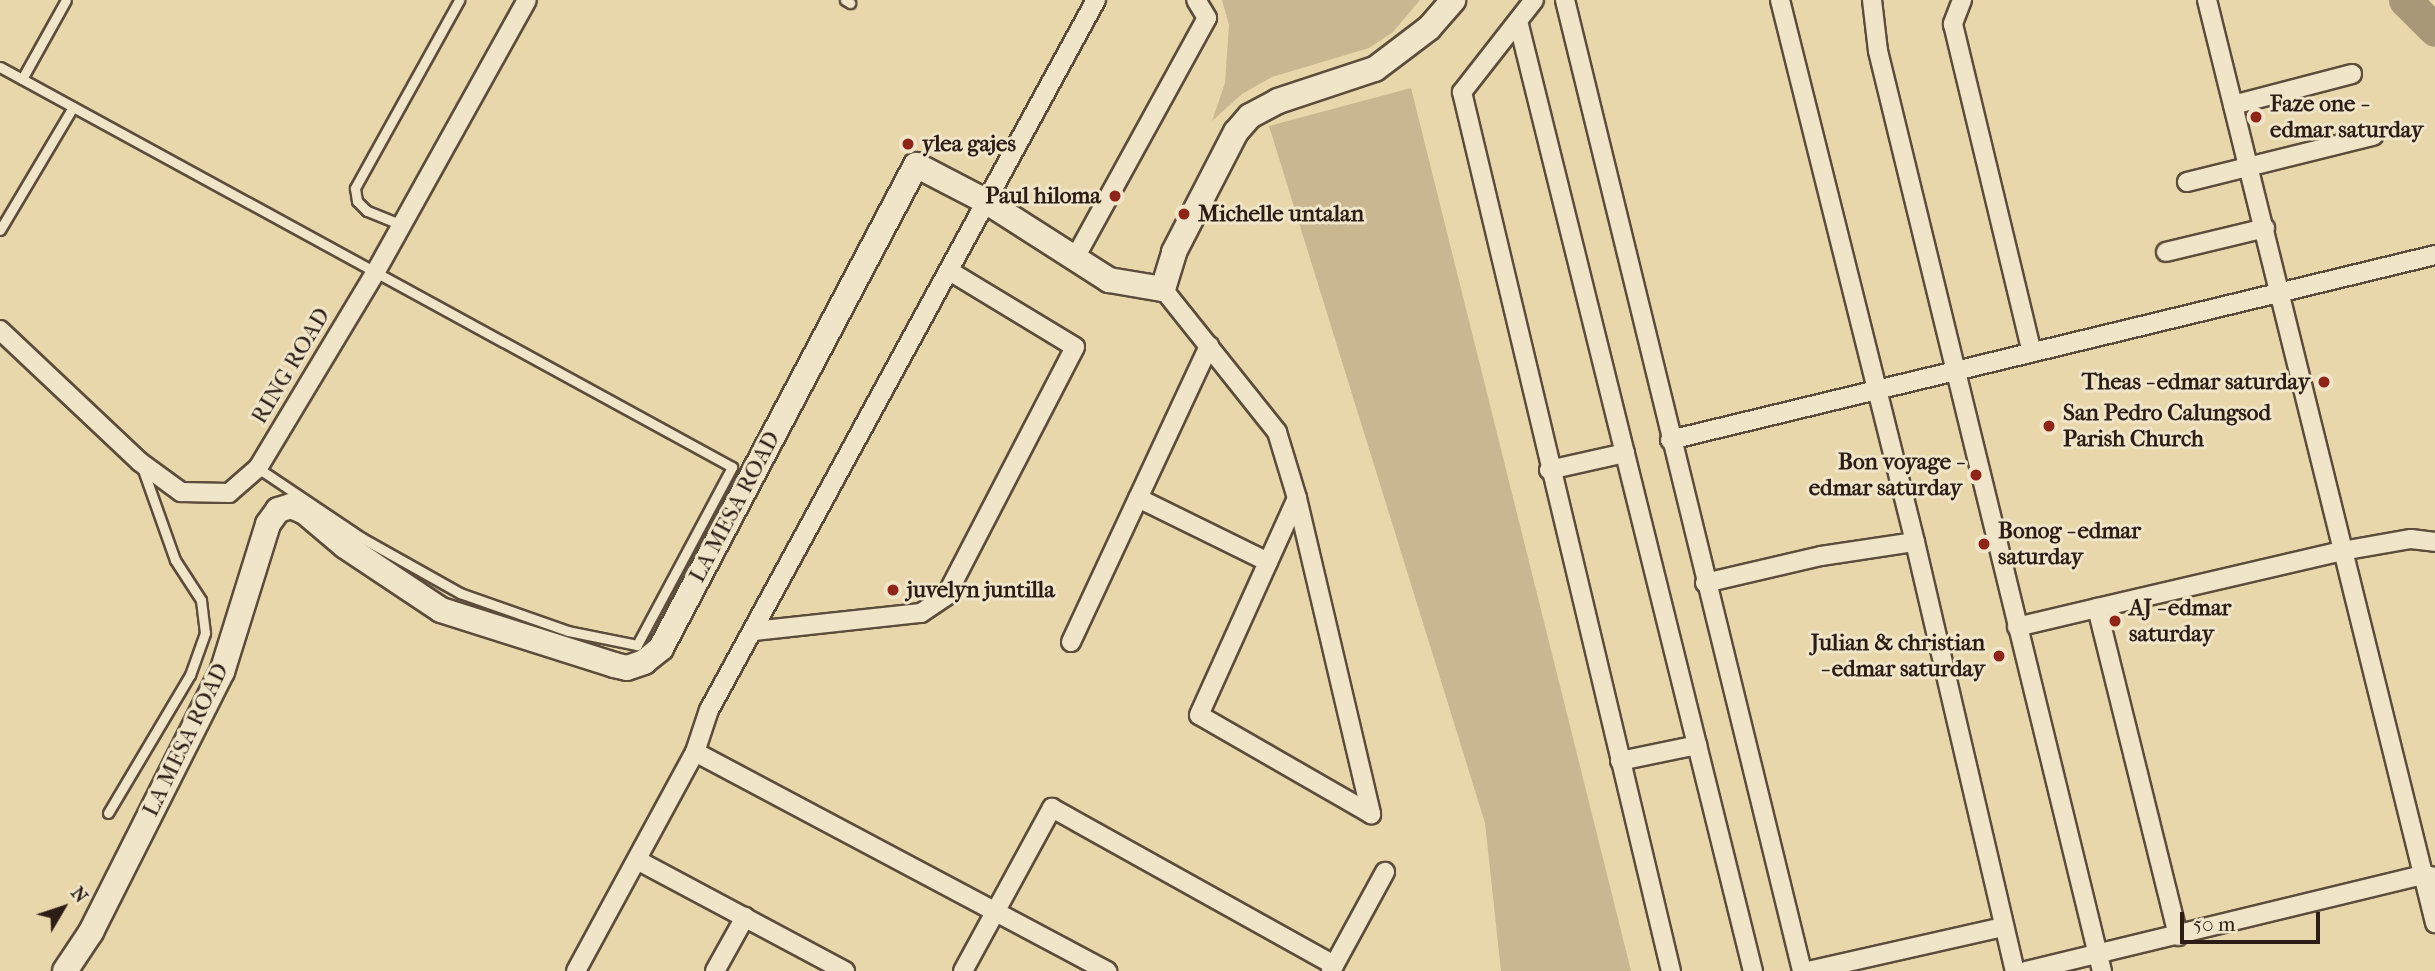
<!DOCTYPE html>
<style>
body{margin:0}
#map{position:relative;width:2435px;height:971px;overflow:hidden;background:#e8d7aa;font-family:"IM FELL French Canon",serif}
div>[style]{position:absolute}
[style*='--x']{left:calc(var(--x)*1px);top:calc(var(--y)*1px);width:calc(var(--w)*1px);rotate:calc(var(--a)*1deg)}
.green>*{inset:0;background:#c8b791}
.river>*{height:33px;margin:-16.5px;padding:0 16.5px;transform-origin:16.5px;border-radius:16.5px;background:#a89878}
.roads{filter:drop-shadow(2px 0 #5c4c3b) drop-shadow(-2px 0 #5c4c3b) drop-shadow(0 2px #5c4c3b) drop-shadow(0 -2px #5c4c3b)}
.lane>*{height:9px;margin:-4.5px;padding:0 4.5px;transform-origin:4.5px;border-radius:4.5px;background:#f0e5c8}
.street>*{height:18px;margin:-9px;padding:0 9px;transform-origin:9px;border-radius:9px;background:#f0e5c8}
.secondary>*{height:24px;margin:-12px;padding:0 12px;transform-origin:12px;border-radius:12px;background:#f0e5c8}
.dots>*{width:19px;height:19px;translate:-50% -50%;box-sizing:border-box;border:4px solid #f0e5c8;border-radius:50%}
span{translate:-50% -50%;white-space:nowrap;text-align:center;line-height:1.15;-webkit-text-stroke:6px #f0e5c8;paint-order:stroke}
.poi-label{font-size:23px;color:#2d1d16;font-weight:700}
.left{translate:0 -50%;text-align:left}
.right{translate:-100% -50%;text-align:right}
.street-label{font-size:23px;color:#2d1d16}
.north{position:absolute;left:28px;top:873px;width:70px;height:70px;-webkit-text-stroke:5px #f0e5c8;paint-order:stroke;rotate:51deg;font-size:19px;font-weight:700;line-height:28px;text-align:center;color:#2d1d16}
.north::after{content:'';display:block;margin:auto;width:24px;height:32px;background:#2d1d16;clip-path:polygon(50% 0,100% 100%,50% 72%,0 100%)}
.scale{position:absolute;left:2180px;top:912px;width:140px;height:32px;box-sizing:border-box;border:4px solid #2d1d16;border-top:0;padding-left:9px;font-size:21px;line-height:24px;white-space:nowrap;color:#2d1d16;-webkit-text-stroke:5px #f0e5c8;paint-order:stroke}
</style>
<div id="map">
<div class="green">
<i style="clip-path:polygon(1222px 0,1420px 0,1393px 32px,1369px 48px,1272px 77px,1242px 94px,1212px 121px,1225px 83px,1229px 25px)"></i>
<i style="clip-path:polygon(1411px 88px,1631px 971px,1501px 971px,1485px 823px,1269px 126px)"></i>
</div>
<div class="river">
<i style="--x:2405;--y:0;--w:42;--a:45"></i>
</div>
<div class="roads">
<div class="lane">
<i style="--x:845;--y:0;--w:6;--a:31"></i>
<i style="--x:0;--y:67;--w:834;--a:28.65"></i>
<i style="--x:732;--y:467;--w:202;--a:118.1"></i>
<i style="--x:637;--y:645;--w:70;--a:-168.5"></i>
<i style="--x:568;--y:631;--w:114;--a:-160.6"></i>
<i style="--x:460;--y:593;--w:112;--a:-150.7"></i>
<i style="--x:362;--y:538;--w:125;--a:-146.1"></i>
<i style="--x:22;--y:79;--w:90;--a:-60.9"></i>
<i style="--x:402;--y:225;--w:38;--a:-158"></i>
<i style="--x:367;--y:211;--w:14;--a:-135"></i>
<i style="--x:357;--y:201;--w:13;--a:-99"></i>
<i style="--x:355;--y:188;--w:215;--a:-61"></i>
<i style="--x:0;--y:230;--w:143;--a:-59.3"></i>
<i style="--x:108;--y:813;--w:161;--a:-59.3"></i>
<i style="--x:190;--y:675;--w:45;--a:-70.3"></i>
<i style="--x:205;--y:633;--w:33;--a:-97"></i>
<i style="--x:201;--y:600;--w:48;--a:-123"></i>
<i style="--x:175;--y:560;--w:99;--a:-109.5"></i>
</div>
<div class="street">
<i style="--x:1534;--y:0;--w:117;--a:128"></i>
<i style="--x:1462;--y:92;--w:904;--a:76.63"></i>
<i style="--x:1565;--y:0;--w:1000;--a:76.28"></i>
<i style="--x:1780;--y:0;--w:559;--a:76.01"></i>
<i style="--x:1915;--y:542;--w:441;--a:76.9"></i>
<i style="--x:1872;--y:0;--w:51;--a:83.3"></i>
<i style="--x:1878;--y:51;--w:947;--a:76.32"></i>
<i style="--x:1962;--y:0;--w:26;--a:111"></i>
<i style="--x:1953;--y:24;--w:337;--a:76.5"></i>
<i style="--x:2207;--y:0;--w:951;--a:76.12"></i>
<i style="--x:1518;--y:21;--w:979;--a:76.11"></i>
<i style="--x:2233;--y:105;--w:123;--a:-14.6"></i>
<i style="--x:2187;--y:182;--w:192;--a:-13.9"></i>
<i style="--x:2166;--y:252;--w:102;--a:-13.6"></i>
<i style="--x:1075;--y:258;--w:274;--a:-61.2"></i>
<i style="--x:1207;--y:18;--w:21;--a:-121"></i>
<i style="--x:1163;--y:289;--w:183;--a:51.4"></i>
<i style="--x:1277;--y:432;--w:69;--a:73.1"></i>
<i style="--x:1297;--y:498;--w:325;--a:76.8"></i>
<i style="--x:1371;--y:814;--w:198;--a:-150.1"></i>
<i style="--x:1199;--y:715;--w:238;--a:-65.7"></i>
<i style="--x:0;--y:330;--w:192;--a:43.3"></i>
<i style="--x:140;--y:462;--w:51;--a:36.2"></i>
<i style="--x:181;--y:492;--w:48;--a:1.2"></i>
<i style="--x:229;--y:493;--w:38;--a:-41"></i>
<i style="--x:258;--y:468;--w:227;--a:-59"></i>
<i style="--x:375;--y:273;--w:312;--a:-60.9"></i>
<i style="--x:1670;--y:440;--w:787;--a:-13.59"></i>
<i style="--x:1549;--y:470;--w:78;--a:-12.6"></i>
<i style="--x:1138;--y:498;--w:145;--a:26.2"></i>
<i style="--x:1705;--y:583;--w:119;--a:-13.1"></i>
<i style="--x:1821;--y:556;--w:95;--a:-8.5"></i>
<i style="--x:2097;--y:608;--w:252;--a:-13.1"></i>
<i style="--x:2342;--y:551;--w:70;--a:-9.9"></i>
<i style="--x:2411;--y:539;--w:24;--a:7"></i>
<i style="--x:2017;--y:627;--w:82;--a:-13.4"></i>
<i style="--x:2097;--y:608;--w:338;--a:76.1"></i>
<i style="--x:754;--y:631;--w:168;--a:-6.2"></i>
<i style="--x:921;--y:613;--w:30;--a:-34"></i>
<i style="--x:946;--y:596;--w:280;--a:-62.6"></i>
<i style="--x:1075;--y:347;--w:145;--a:-148.8"></i>
<i style="--x:1071;--y:642;--w:327;--a:-65"></i>
<i style="--x:695;--y:752;--w:467;--a:28"></i>
<i style="--x:1620;--y:761;--w:79;--a:-11.7"></i>
<i style="--x:637;--y:860;--w:236;--a:28.1"></i>
<i style="--x:576;--y:971;--w:249;--a:-61.5"></i>
<i style="--x:695;--y:752;--w:44;--a:-71.6"></i>
<i style="--x:709;--y:710;--w:809;--a:-61.41"></i>
<i style="--x:715;--y:971;--w:62;--a:-60.9"></i>
<i style="--x:963;--y:971;--w:186;--a:-61.4"></i>
<i style="--x:1052;--y:808;--w:323;--a:29.1"></i>
<i style="--x:1331;--y:971;--w:113;--a:-61.4"></i>
<i style="--x:1808;--y:971;--w:201;--a:-12.7"></i>
<i style="--x:2026;--y:971;--w:408;--a:-13.6"></i>
<i style="--x:2423;--y:875;--w:12;--a:9"></i>
</div>
<div class="secondary">
<i style="--x:65;--y:971;--w:47;--a:-56.3"></i>
<i style="--x:91;--y:932;--w:291;--a:-63.3"></i>
<i style="--x:222;--y:672;--w:155;--a:-72.7"></i>
<i style="--x:268;--y:524;--w:17;--a:-54"></i>
<i style="--x:278;--y:510;--w:14;--a:-17"></i>
<i style="--x:291;--y:506;--w:15;--a:23"></i>
<i style="--x:305;--y:512;--w:52;--a:40.4"></i>
<i style="--x:345;--y:546;--w:115;--a:33.7"></i>
<i style="--x:441;--y:610;--w:182;--a:17.6"></i>
<i style="--x:614;--y:665;--w:13;--a:13"></i>
<i style="--x:627;--y:668;--w:18;--a:-19"></i>
<i style="--x:644;--y:662;--w:22;--a:-39"></i>
<i style="--x:661;--y:648;--w:546;--a:-62.17"></i>
<i style="--x:916;--y:165;--w:80;--a:27.5"></i>
<i style="--x:987;--y:202;--w:145;--a:32.6"></i>
<i style="--x:1109;--y:280;--w:55;--a:9.5"></i>
<i style="--x:1163;--y:289;--w:39;--a:-73"></i>
<i style="--x:1174;--y:252;--w:135;--a:-62.7"></i>
<i style="--x:1236;--y:132;--w:21;--a:-49"></i>
<i style="--x:1250;--y:116;--w:32;--a:-28"></i>
<i style="--x:1278;--y:101;--w:102;--a:-18.3"></i>
<i style="--x:1375;--y:69;--w:68;--a:-37.2"></i>
<i style="--x:1429;--y:28;--w:37;--a:-49"></i>
</div>
</div>
<div class="dots">
<i style="left:2256px;top:117px;background:#8f2418"></i>
<i style="left:908px;top:144px;background:#8f2418"></i>
<i style="left:1115px;top:196px;background:#8f2418"></i>
<i style="left:1184px;top:214px;background:#8f2418"></i>
<i style="left:2324px;top:382px;background:#8f2418"></i>
<i style="left:2049px;top:426px;background:#8f2418"></i>
<i style="left:1976px;top:475px;background:#8f2418"></i>
<i style="left:1984px;top:544px;background:#8f2418"></i>
<i style="left:893px;top:590px;background:#8f2418"></i>
<i style="left:2115px;top:621px;background:#8f2418"></i>
<i style="left:1999px;top:656px;background:#8f2418"></i>
</div>
<div class="poi-label">
<span class="left" style="left:2270px;top:117px">Faze one -<br>edmar saturday</span>
<span class="left" style="left:922px;top:144px">ylea gajes</span>
<span class="right" style="left:1101px;top:196px">Paul hiloma</span>
<span class="left" style="left:1198px;top:214px">Michelle untalan</span>
<span class="right" style="left:2310px;top:382px">Theas - edmar saturday</span>
<span class="left" style="left:2063px;top:426px">San Pedro Calungsod<br>Parish Church</span>
<span class="right" style="left:1962px;top:475px">Bon voyage -<br>edmar saturday</span>
<span class="left" style="left:1998px;top:544px">Bonog - edmar<br>saturday</span>
<span class="left" style="left:907px;top:590px">juvelyn juntilla</span>
<span class="left" style="left:2129px;top:621px">AJ - edmar<br>saturday</span>
<span class="right" style="left:1985px;top:656px">Julian &amp; christian<br>- edmar saturday</span>
</div>
<div class="street-label">
<span style="left:291px;top:366px;rotate:-59deg">RING ROAD</span>
<span style="left:735px;top:507px;rotate:-62deg">LA MESA ROAD</span>
<span style="left:186px;top:740px;rotate:-64deg">LA MESA ROAD</span>
</div>
<div class="north">N</div>
<div class="scale">50 m</div>
</div>
